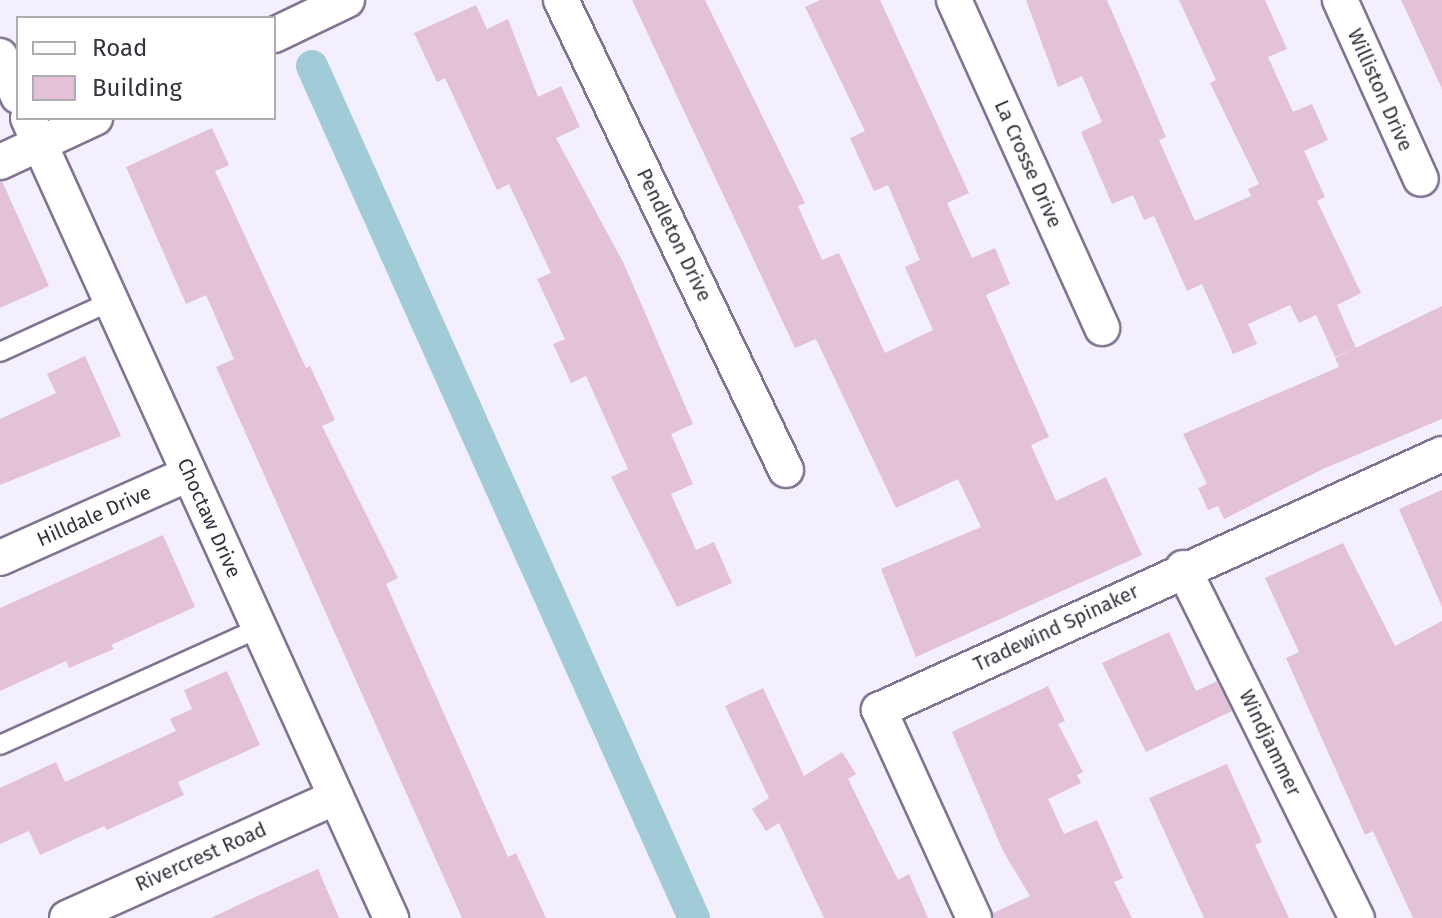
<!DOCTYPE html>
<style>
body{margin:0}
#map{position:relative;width:1442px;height:918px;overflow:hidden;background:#f4effc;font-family:"Fira Sans",sans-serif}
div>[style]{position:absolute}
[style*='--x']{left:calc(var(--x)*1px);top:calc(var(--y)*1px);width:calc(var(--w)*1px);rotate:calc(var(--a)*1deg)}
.canal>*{height:32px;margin:-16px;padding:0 16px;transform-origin:16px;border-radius:16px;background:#a0cbd7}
.building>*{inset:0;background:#e3c2d7}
.roads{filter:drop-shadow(2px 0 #807492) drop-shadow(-2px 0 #807492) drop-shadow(0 2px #807492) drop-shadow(0 -2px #807492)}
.service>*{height:18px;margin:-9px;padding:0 9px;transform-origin:9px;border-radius:9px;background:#fff}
.minor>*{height:34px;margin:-17px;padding:0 17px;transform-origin:17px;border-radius:17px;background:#fff}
span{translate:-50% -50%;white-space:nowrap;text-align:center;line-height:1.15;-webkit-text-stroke:6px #fff;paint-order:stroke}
.street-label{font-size:20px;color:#36313d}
.legend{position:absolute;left:16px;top:16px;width:260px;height:104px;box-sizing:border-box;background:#fff;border:2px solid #afadb1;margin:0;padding:10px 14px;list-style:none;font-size:24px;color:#36313d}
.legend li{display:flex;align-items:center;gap:16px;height:40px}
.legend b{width:40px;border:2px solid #afadb1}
</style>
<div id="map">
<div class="canal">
<i style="--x:312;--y:66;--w:934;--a:65.85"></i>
</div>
<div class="building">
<i style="clip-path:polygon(632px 0,705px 0,805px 203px,798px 206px,822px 260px,839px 253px,885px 353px,933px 330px,905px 267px,920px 260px,888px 185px,874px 191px,850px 138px,865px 131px,805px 7px,820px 0,880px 0,969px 193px,947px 203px,972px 258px,995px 248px,1010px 284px,986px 295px,1049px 437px,1031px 445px,1056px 501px,1106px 477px,1142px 555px,916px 657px,881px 569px,981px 527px,958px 479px,896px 508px,816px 339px,795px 348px)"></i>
<i style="clip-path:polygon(1026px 0,1107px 0,1166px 137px,1159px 140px,1195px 221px,1251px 196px,1248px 189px,1259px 184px,1210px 83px,1216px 80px,1179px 0,1265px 0,1287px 49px,1268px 57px,1293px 112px,1312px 104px,1328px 140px,1304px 151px,1325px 197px,1317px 201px,1361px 293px,1337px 305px,1356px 348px,1335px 357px,1316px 315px,1299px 323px,1290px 305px,1248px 324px,1257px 344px,1233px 354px,1202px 284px,1187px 291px,1154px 216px,1144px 220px,1133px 195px,1112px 204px,1081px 132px,1102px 122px,1082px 76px,1058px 87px)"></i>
<i style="clip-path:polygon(1401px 0,1442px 0,1442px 89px,1415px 30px)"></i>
<i style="clip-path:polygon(476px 5px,487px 29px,508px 19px,538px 97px,561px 86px,580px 127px,556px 138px,624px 264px,693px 424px,671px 434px,693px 484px,671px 494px,696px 550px,714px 542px,732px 583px,677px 607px,611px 477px,628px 469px,586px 376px,571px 383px,553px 344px,565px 339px,537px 279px,551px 273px,509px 184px,497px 190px,445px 78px,437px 82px,414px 33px)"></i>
<i style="clip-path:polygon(212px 128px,229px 165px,215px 171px,306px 368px,310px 366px,335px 420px,322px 426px,398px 578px,386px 584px,508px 857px,516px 853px,546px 918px,462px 918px,216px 367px,234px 359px,206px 295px,186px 304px,126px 167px)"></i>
<i style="clip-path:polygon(2px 181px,49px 286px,0 308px,0 182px)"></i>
<i style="clip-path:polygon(1442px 306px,1442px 419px,1323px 469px,1224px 519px,1218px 506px,1208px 510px,1198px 488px,1207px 484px,1183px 434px,1339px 367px,1335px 358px)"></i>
<i style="clip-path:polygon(85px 356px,121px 436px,0 485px,0 419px,56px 393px,47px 374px)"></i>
<i style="clip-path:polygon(1442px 490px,1442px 607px,1399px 509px)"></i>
<i style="clip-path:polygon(163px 535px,195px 607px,111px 645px,114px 649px,69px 668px,66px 661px,0 691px,0 608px)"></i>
<i style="clip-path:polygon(1343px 543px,1395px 646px,1442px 621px,1442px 918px,1413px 918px,1373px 831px,1365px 835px,1286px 658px,1299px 652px,1265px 578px)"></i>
<i style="clip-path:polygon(1169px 632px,1196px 691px,1217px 681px,1232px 711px,1146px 752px,1102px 663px)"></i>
<i style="clip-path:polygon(227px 671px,260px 745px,178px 782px,184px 795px,107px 830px,104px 826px,40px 855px,29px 831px,0 844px,0 788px,56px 762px,65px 782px,176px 731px,170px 719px,192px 709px,184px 690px)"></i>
<i style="clip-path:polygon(1048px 686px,1065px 721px,1058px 724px,1083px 772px,1077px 775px,1081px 783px,1048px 799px,1064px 834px,1097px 820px,1123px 878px,1114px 882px,1132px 918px,994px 918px,993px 913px,1030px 896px,1003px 851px,952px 732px)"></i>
<i style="clip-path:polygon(763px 688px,804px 776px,842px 752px,856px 774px,848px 779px,898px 880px,909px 874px,928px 918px,824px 918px,779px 823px,766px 831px,752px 809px,769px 798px,725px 706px)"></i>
<i style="clip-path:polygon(1227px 764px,1262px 842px,1255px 845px,1289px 918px,1204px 918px,1149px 798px)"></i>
<i style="clip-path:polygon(318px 869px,339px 918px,211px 918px,253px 898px)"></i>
</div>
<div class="roads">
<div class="service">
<i style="--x:0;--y:352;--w:125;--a:-24.5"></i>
<i style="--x:0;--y:745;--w:284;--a:-24.3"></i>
</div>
<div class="minor">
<i style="--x:561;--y:0;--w:521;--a:64.42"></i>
<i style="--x:954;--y:0;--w:360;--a:65.7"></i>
<i style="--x:1340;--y:0;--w:196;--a:65.7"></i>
<i style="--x:274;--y:35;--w:81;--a:-25.6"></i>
<i style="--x:0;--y:56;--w:44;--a:65.8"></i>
<i style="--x:28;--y:118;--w:879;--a:65.59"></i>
<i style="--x:0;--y:162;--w:105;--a:-24.9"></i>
<i style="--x:0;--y:558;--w:207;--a:-24"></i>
<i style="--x:1183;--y:568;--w:391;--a:63.6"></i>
<i style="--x:67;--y:918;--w:295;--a:-24.2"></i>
<i style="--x:974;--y:918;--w:229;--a:-114.5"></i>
<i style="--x:879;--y:710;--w:618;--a:-24.45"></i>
</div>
</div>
<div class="street-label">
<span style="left:1380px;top:90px;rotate:66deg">Williston Drive</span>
<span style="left:1028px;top:164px;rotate:66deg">La Crosse Drive</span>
<span style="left:674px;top:235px;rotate:64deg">Pendleton Drive</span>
<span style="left:94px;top:516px;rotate:-24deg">Hilldale Drive</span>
<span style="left:209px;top:518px;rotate:66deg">Choctaw Drive</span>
<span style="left:1056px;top:628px;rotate:-25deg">Tradewind Spinaker</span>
<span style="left:1270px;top:743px;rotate:64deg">Windjammer</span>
<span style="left:201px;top:857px;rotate:-24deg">Rivercrest Road</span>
</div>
<ul class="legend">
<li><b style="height:10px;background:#fff"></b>Road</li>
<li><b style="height:22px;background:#e3c2d7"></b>Building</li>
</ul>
</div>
